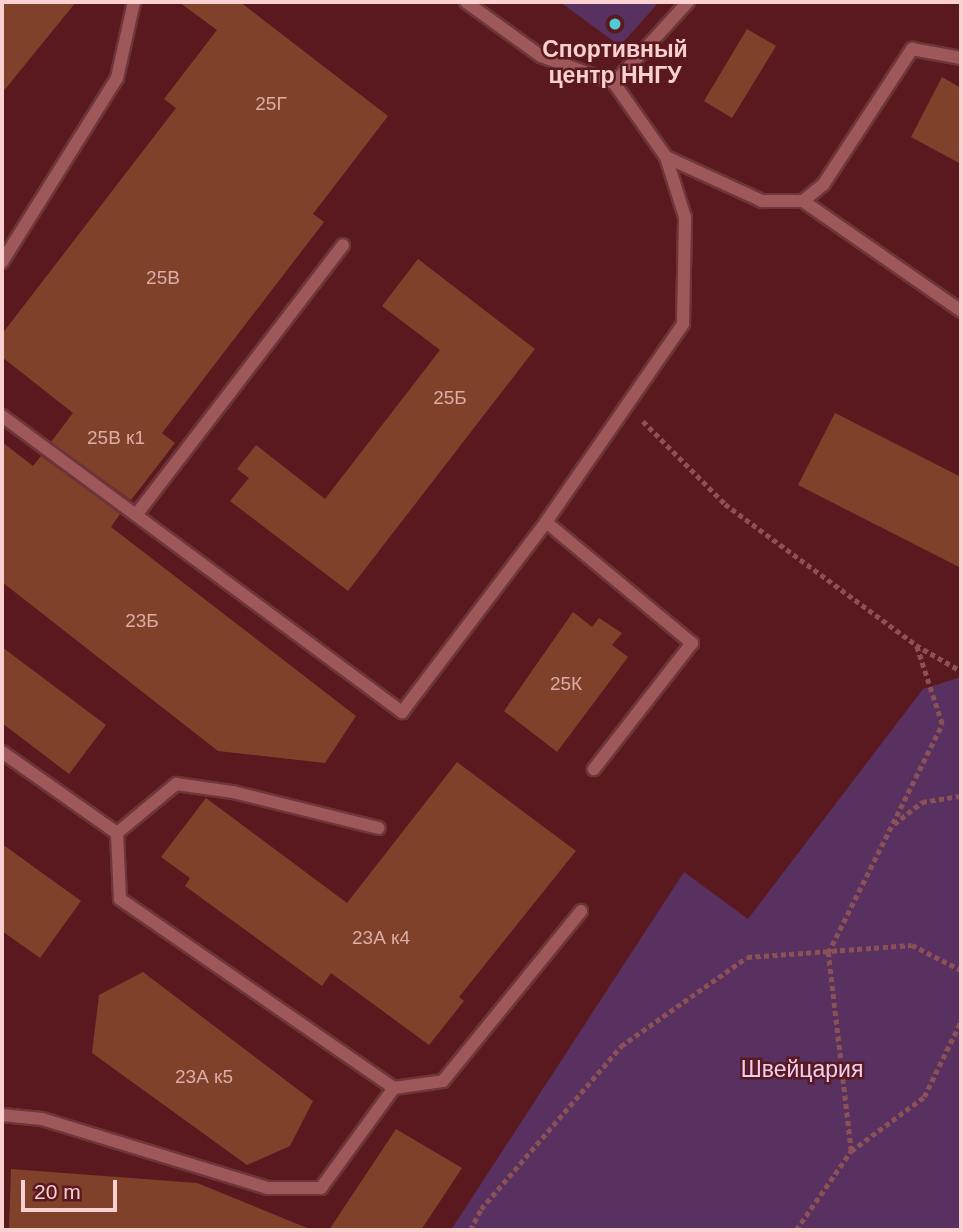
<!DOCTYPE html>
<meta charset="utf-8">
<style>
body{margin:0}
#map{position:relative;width:963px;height:1232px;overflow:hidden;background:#5a191f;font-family:Arial,sans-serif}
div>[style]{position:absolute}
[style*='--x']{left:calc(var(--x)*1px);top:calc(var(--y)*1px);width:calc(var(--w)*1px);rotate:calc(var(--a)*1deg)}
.green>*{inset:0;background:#583161}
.building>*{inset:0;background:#80412b}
.path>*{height:4.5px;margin-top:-2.25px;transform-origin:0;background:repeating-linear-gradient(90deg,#8b5155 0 5px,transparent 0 8.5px)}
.roads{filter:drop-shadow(2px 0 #6d363b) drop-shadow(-2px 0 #6d363b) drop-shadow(0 2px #6d363b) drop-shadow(0 -2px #6d363b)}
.service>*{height:12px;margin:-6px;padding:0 6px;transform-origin:6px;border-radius:6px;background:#9f5859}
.dots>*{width:19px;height:19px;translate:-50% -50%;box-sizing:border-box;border:4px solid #5a191f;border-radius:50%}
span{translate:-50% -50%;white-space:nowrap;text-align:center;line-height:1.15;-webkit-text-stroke:5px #5a191f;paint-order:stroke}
.number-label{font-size:19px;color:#dcaca7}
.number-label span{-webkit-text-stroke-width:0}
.poi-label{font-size:23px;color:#fad0d0;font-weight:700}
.park-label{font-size:23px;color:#edcff5}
.frame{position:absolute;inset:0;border:4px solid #fad0d0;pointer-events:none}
.scale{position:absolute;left:21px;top:1180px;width:96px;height:32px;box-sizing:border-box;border:4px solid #fad0d0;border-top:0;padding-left:9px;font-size:21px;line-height:24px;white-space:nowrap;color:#fad0d0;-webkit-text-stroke:5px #5a191f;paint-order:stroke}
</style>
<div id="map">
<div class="green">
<i style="clip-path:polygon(560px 2px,659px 2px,620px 46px)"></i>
<i style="clip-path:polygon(961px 677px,961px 1230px,451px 1230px,684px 872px,748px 919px,923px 689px)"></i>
</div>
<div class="building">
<i style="clip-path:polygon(2px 2px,76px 2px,2px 93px)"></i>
<i style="clip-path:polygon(179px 2px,240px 2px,388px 116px,313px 214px,324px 222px,162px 433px,175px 443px,131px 500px,51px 442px,73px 413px,2px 357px,2px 334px,176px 108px,164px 99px,217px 30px)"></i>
<i style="clip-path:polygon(747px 29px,776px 46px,732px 118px,704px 101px)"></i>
<i style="clip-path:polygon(942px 77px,961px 88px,961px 164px,911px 137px)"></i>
<i style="clip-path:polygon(418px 259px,535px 349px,348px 591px,230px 501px,249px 478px,237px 469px,256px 445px,325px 499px,440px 350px,382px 306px)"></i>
<i style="clip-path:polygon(835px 413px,961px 477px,961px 568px,798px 485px)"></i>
<i style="clip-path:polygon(2px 442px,33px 466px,41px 456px,120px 514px,111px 527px,356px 716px,325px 763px,218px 751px,2px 582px)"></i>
<i style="clip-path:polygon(573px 612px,592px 627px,599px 618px,622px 633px,612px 645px,628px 657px,557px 752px,504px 711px)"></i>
<i style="clip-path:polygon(2px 647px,106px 725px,69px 774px,2px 723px)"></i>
<i style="clip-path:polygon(457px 762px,576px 851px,459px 997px,464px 1001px,429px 1045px,331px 973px,322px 986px,185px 886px,190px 878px,161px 857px,206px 798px,347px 903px)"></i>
<i style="clip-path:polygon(2px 844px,81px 901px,40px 958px,2px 931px)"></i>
<i style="clip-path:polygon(143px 972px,313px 1101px,290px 1146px,247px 1165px,92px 1053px,99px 995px)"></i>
<i style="clip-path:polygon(396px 1129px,462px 1168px,421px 1230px,329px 1230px)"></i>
<i style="clip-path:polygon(11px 1169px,197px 1183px,312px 1230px,9px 1230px)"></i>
</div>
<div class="path">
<i style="--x:643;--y:421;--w:117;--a:45.3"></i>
<i style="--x:725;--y:504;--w:237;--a:36.4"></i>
<i style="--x:916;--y:645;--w:52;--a:30"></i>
<i style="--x:894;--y:824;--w:36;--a:-38"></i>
<i style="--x:922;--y:802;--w:39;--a:-9"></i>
<i style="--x:851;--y:1151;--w:199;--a:-96.6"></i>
<i style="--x:828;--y:953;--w:256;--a:-63.5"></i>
<i style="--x:942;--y:724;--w:83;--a:-108.2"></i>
<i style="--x:470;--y:1230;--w:24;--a:-62"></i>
<i style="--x:481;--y:1209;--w:215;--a:-49.3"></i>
<i style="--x:621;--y:1046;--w:154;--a:-35.2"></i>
<i style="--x:747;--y:957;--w:165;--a:-4.2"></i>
<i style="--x:912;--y:945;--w:55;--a:27"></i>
<i style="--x:796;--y:1230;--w:96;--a:-55.2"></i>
<i style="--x:851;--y:1151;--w:91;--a:-36.5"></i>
<i style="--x:924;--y:1097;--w:85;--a:-64"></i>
</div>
<div class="roads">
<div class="service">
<i style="--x:466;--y:2;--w:92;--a:35.8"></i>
<i style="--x:541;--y:56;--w:78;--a:20.3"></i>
<i style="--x:666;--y:157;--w:106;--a:24.6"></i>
<i style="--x:762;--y:201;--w:41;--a:0"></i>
<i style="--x:803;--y:201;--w:26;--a:-39"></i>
<i style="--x:823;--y:185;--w:163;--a:-56.8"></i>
<i style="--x:912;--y:49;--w:50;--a:10.4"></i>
<i style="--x:803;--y:201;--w:193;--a:34.8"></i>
<i style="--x:2;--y:262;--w:217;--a:-58"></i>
<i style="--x:117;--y:78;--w:78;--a:-77.4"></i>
<i style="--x:2;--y:416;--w:498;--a:36.5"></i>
<i style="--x:402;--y:712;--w:238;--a:-52.8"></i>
<i style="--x:546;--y:522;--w:241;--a:-55.3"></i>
<i style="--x:683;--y:324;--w:107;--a:-88.9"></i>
<i style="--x:685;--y:217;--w:63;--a:-107.6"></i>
<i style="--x:666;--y:157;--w:90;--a:-125.1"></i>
<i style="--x:614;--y:83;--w:110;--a:-47.6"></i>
<i style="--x:136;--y:515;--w:340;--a:-52.5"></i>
<i style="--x:546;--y:522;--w:190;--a:39.7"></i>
<i style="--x:692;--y:643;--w:160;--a:127.9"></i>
<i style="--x:2;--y:752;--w:141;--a:35.2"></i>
<i style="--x:117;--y:833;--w:77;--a:-39.7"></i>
<i style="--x:176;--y:784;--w:58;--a:8"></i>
<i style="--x:233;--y:792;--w:150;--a:13.9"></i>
<i style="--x:117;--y:833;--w:66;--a:87.4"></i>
<i style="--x:120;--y:899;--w:333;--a:34.6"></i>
<i style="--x:394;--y:1088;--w:49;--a:-8.1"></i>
<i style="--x:443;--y:1081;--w:219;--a:-50.9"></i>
<i style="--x:2;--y:1115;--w:40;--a:5.7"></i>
<i style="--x:42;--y:1119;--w:236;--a:17"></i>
<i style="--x:268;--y:1188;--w:53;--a:0"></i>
<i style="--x:321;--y:1188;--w:124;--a:-53.9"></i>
</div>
</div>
<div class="dots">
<i style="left:615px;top:24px;background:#51ccd2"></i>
</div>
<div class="number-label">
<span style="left:271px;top:104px">25Г</span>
<span style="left:163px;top:278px">25В</span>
<span style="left:450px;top:398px">25Б</span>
<span style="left:116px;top:438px">25В к1</span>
<span style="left:142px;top:621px">23Б</span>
<span style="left:566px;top:684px">25К</span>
<span style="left:381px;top:938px">23А к4</span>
<span style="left:204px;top:1077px">23А к5</span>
</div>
<div class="poi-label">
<span style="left:615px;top:62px">Спортивный<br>центр ННГУ</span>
</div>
<div class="park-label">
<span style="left:802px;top:1069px">Швейцария</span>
</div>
<div class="frame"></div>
<div class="scale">20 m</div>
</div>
